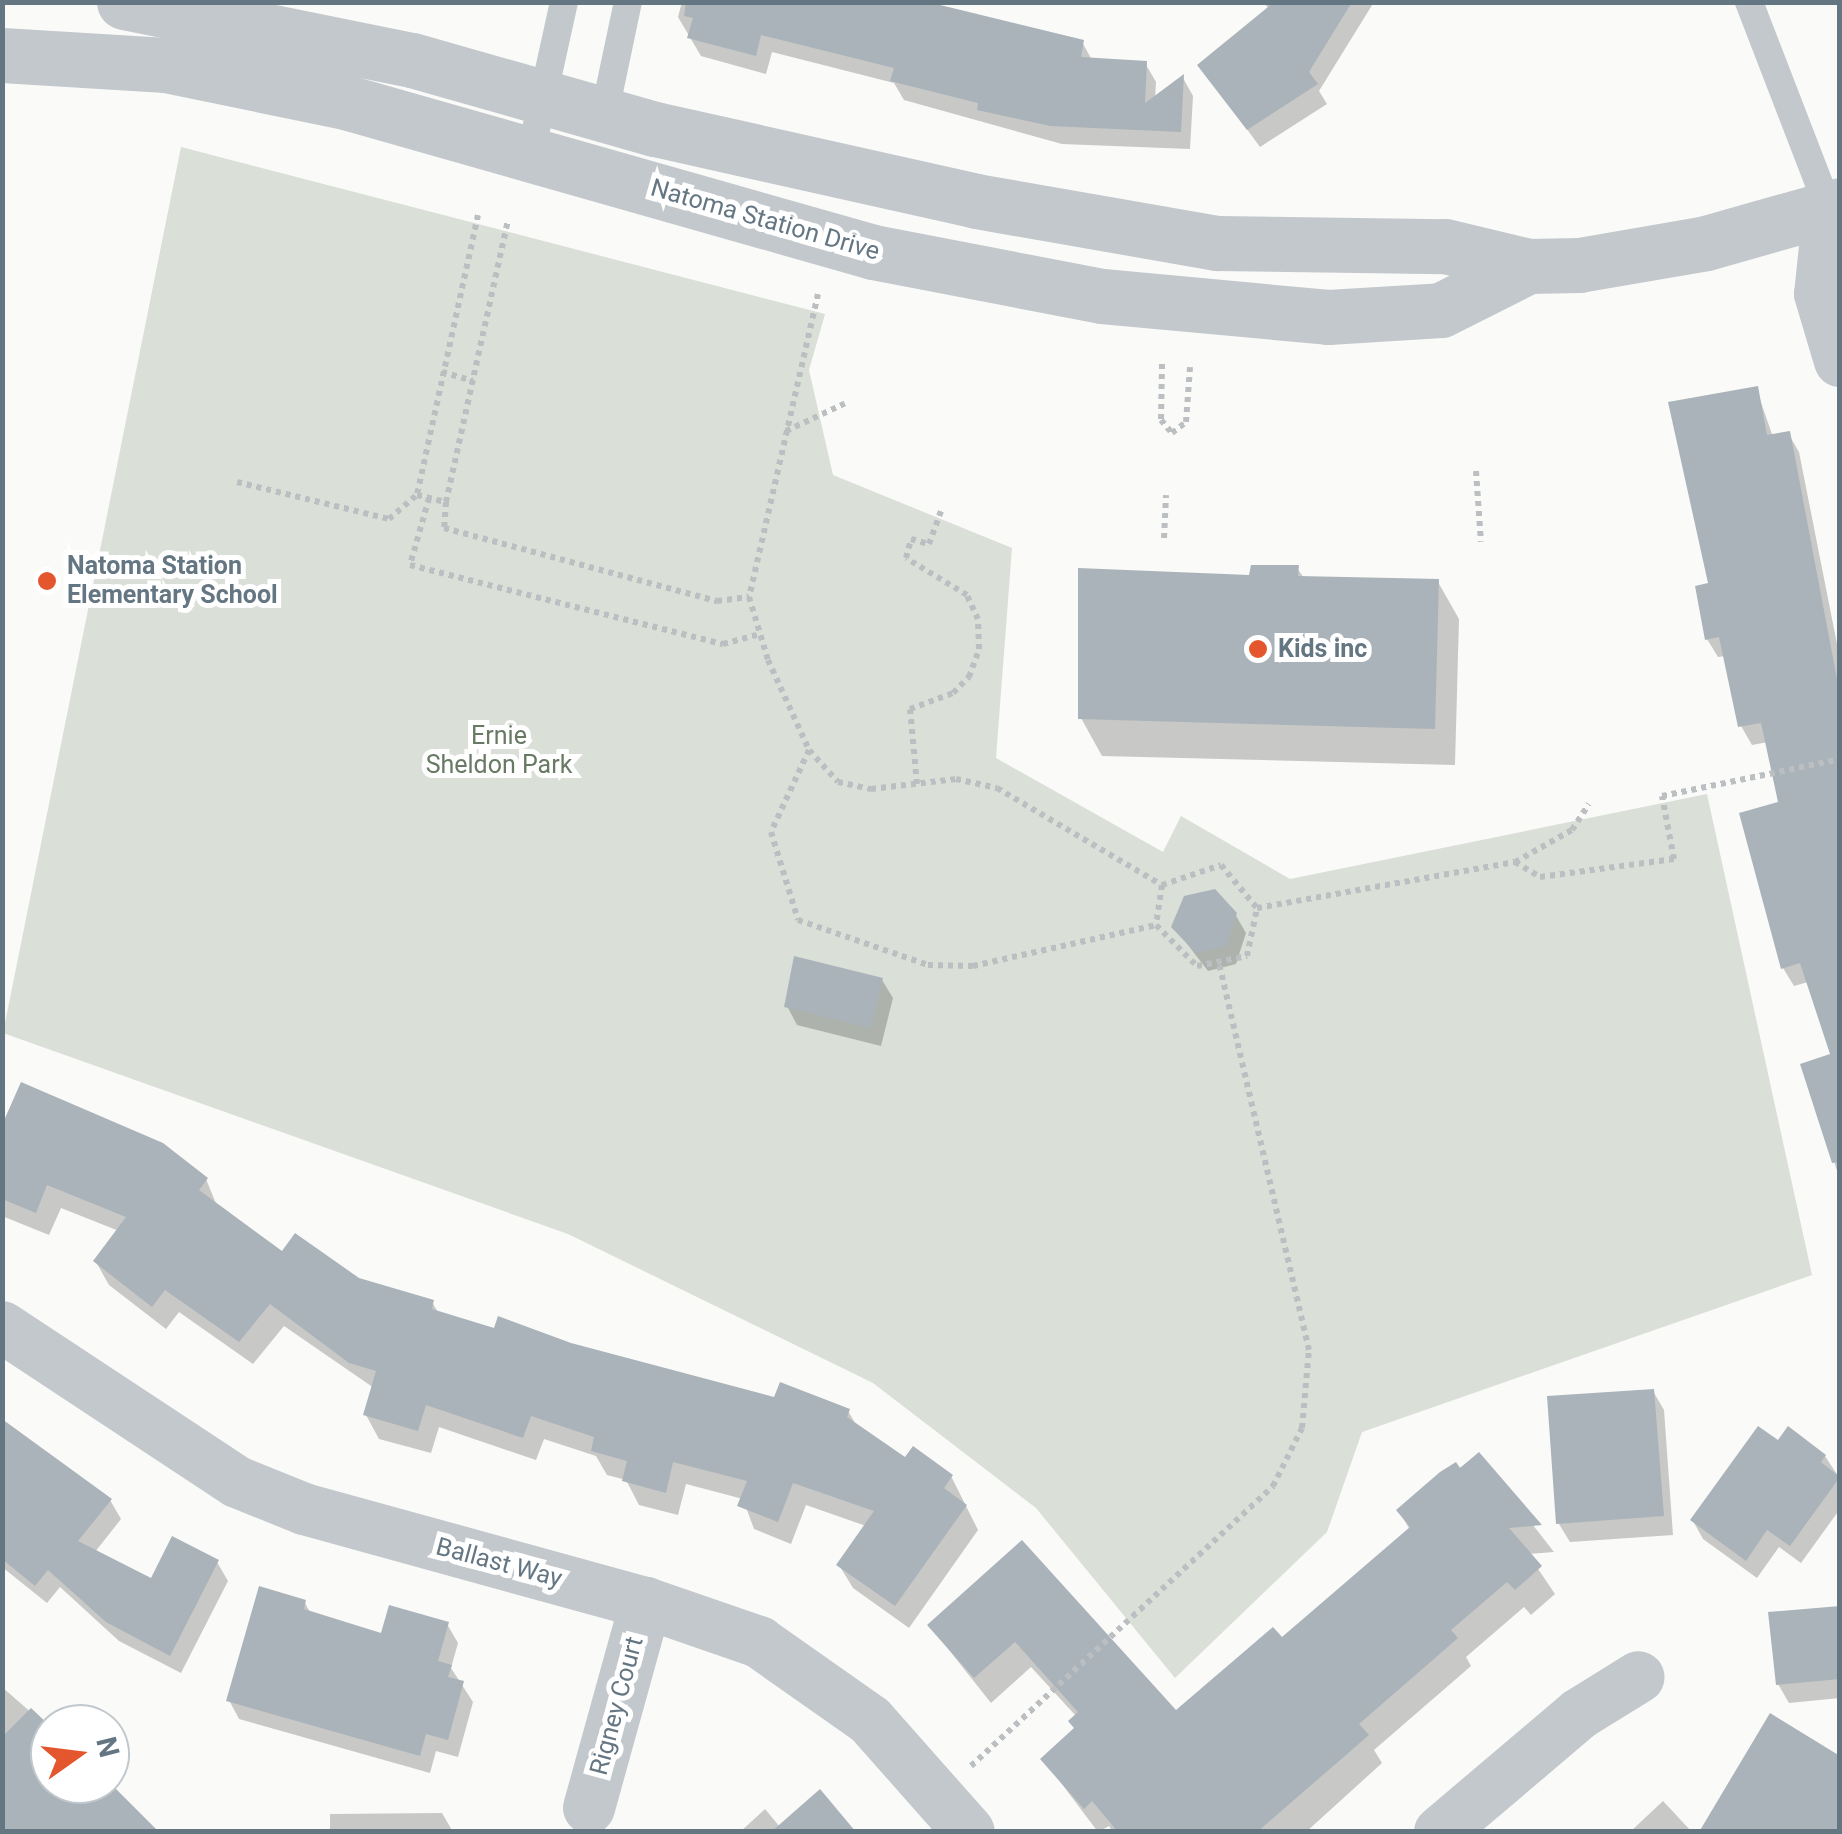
<!DOCTYPE html>
<style>
body{margin:0}
#map{position:relative;width:1842px;height:1834px;overflow:hidden;background:#fafaf8;font-family:Roboto,sans-serif}
div>[style]{position:absolute}
[style*='--x']{left:calc(var(--x)*1px);top:calc(var(--y)*1px);width:calc(var(--w)*1px);rotate:calc(var(--a)*1deg)}
.green>*{inset:0;background:#dadfd7}
.shadow>*{inset:0;background:#0003}
.building>*{inset:0;background:#aab3b9}
.path>*{height:6px;margin-top:-3px;transform-origin:0;background:repeating-linear-gradient(90deg,#bbbfc2 0 5px,transparent 0 10px)}
.service>*{height:28px;margin:-14px;padding:0 14px;transform-origin:14px;border-radius:14px;background:#c3c8cc}
.minor>*{height:52px;margin:-26px;padding:0 26px;transform-origin:26px;border-radius:26px;background:#c3c8cc}
.tertiary>*{height:55px;margin:-27.5px;padding:0 27.5px;transform-origin:27.5px;border-radius:27.5px;background:#c3c8cc}
.dots>*{width:28px;height:28px;translate:-50% -50%;box-sizing:border-box;border:5px solid #fff;border-radius:50%}
span{translate:-50% -50%;white-space:nowrap;text-align:center;line-height:1.15;-webkit-text-stroke:10px #fff;paint-order:stroke}
.street-label{font-size:25px;color:#657683}
.poi-label{font-size:25px;color:#657683;font-weight:700}
.left{translate:0 -50%;text-align:left}
.park-label{font-size:25px;color:#687a64}
.frame{position:absolute;inset:0;border:5px solid #657683;pointer-events:none}
.north{position:absolute;left:30px;top:1704px;width:100px;height:100px;box-sizing:border-box;background:#fff;border:2px solid #c1c8cd;border-radius:50%;rotate:76deg;font-size:28px;font-weight:700;line-height:40px;text-align:center;color:#657683}
.north::after{content:'';display:block;margin:auto;width:35px;height:45px;background:#e4572e;clip-path:polygon(50% 0,100% 100%,50% 72%,0 100%)}
</style>
<div id="map">
<div class="green">
<i style="clip-path:polygon(181px 147px,825px 314px,809px 370px,833px 475px,1012px 548px,996px 758px,1163px 852px,1181px 816px,1290px 879px,1707px 794px,1812px 1275px,1362px 1432px,1327px 1532px,1175px 1678px,1036px 1508px,873px 1383px,568px 1234px,3px 1033px)"></i>
</div>
<div class="shadow">
<i style="clip-path:polygon(682px 2px,924px 2px,1082px 42px,1092px 60px,1145px 63px,1156px 82px,1155px 99px,1183px 78px,1193px 96px,1190px 149px,1062px 144px,904px 100px,894px 83px,772px 52px,766px 74px,701px 56px,678px 17px)"></i>
<i style="clip-path:polygon(1263px 2px,1374px 2px,1319px 91px,1327px 104px,1260px 147px,1200px 65px,1269px 9px)"></i>
<i style="clip-path:polygon(1756px 388px,1773px 437px,1788px 433px,1799px 452px,1840px 659px,1840px 1180px,1803px 1066px,1833px 1056px,1808px 982px,1794px 986px,1783px 968px,1781px 804px,1768px 742px,1752px 745px,1741px 726px,1726px 656px,1718px 657px,1707px 639px,1711px 585px)"></i>
<i style="clip-path:polygon(1297px 568px,1304px 578px,1438px 582px,1459px 619px,1455px 765px,1102px 756px,1081px 718px,1251px 577px)"></i>
<i style="clip-path:polygon(1235px 914px,1246px 933px,1236px 964px,1208px 971px,1174px 927px)"></i>
<i style="clip-path:polygon(882px 980px,893px 998px,881px 1046px,797px 1025px,787px 1006px)"></i>
<i style="clip-path:polygon(2px 1131px,206px 1179px,217px 1206px,283px 1255px,432px 1302px,439px 1314px,775px 1400px,848px 1411px,858px 1428px,906px 1461px,951px 1476px,978px 1530px,909px 1628px,853px 1588px,839px 1565px,866px 1526px,806px 1505px,791px 1544px,754px 1529px,743px 1499px,686px 1484px,678px 1515px,639px 1505px,626px 1480px,607px 1475px,596px 1456px,544px 1439px,536px 1460px,439px 1427px,431px 1453px,379px 1439px,366px 1415px,374px 1388px,284px 1326px,253px 1364px,179px 1312px,166px 1329px,109px 1285px,96px 1262px,119px 1231px,61px 1208px,49px 1235px,2px 1216px)"></i>
<i style="clip-path:polygon(1653px 1391px,1664px 1410px,1673px 1535px,1570px 1542px,1559px 1524px)"></i>
<i style="clip-path:polygon(2px 1421px,110px 1500px,121px 1519px,95px 1552px,152px 1581px,217px 1562px,228px 1581px,181px 1673px,119px 1641px,60px 1587px,47px 1603px,2px 1567px)"></i>
<i style="clip-path:polygon(1778px 1443px,1825px 1456px,1840px 1479px,1840px 1509px,1801px 1563px,1779px 1547px,1757px 1578px,1703px 1539px,1693px 1521px)"></i>
<i style="clip-path:polygon(1478px 1455px,1554px 1552px,1528px 1554px,1555px 1594px,1531px 1615px,1524px 1607px,1466px 1657px,1471px 1666px,1374px 1750px,1382px 1763px,1306px 1832px,1113px 1832px,1109px 1826px,1098px 1832px,1043px 1759px,1076px 1730px,1076px 1716px,1031px 1667px,991px 1703px,930px 1626px,1022px 1544px,1175px 1714px,1282px 1640px,1410px 1530px,1399px 1511px)"></i>
<i style="clip-path:polygon(305px 1603px,311px 1614px,383px 1636px,447px 1624px,458px 1643px,451px 1668px,473px 1702px,458px 1757px,436px 1751px,430px 1773px,239px 1719px,229px 1700px)"></i>
<i style="clip-path:polygon(1840px 1608px,1840px 1698px,1789px 1703px,1778px 1684px)"></i>
<i style="clip-path:polygon(2px 1687px,50px 1729px,50px 1784px,106px 1784px,2px 1832px)"></i>
<i style="clip-path:polygon(1663px 1801px,1692px 1832px,1630px 1832px)"></i>
<i style="clip-path:polygon(765px 1809px,780px 1827px,855px 1832px,740px 1832px)"></i>
<i style="clip-path:polygon(442px 1813px,453px 1832px,330px 1832px,330px 1814px)"></i>
</div>
<div class="building">
<i style="clip-path:polygon(686px 2px,928px 2px,1084px 40px,1081px 57px,1147px 61px,1145px 103px,1184px 74px,1181px 132px,1050px 126px,977px 110px,978px 103px,890px 81px,894px 68px,761px 35px,756px 56px,687px 38px,693px 18px,684px 16px)"></i>
<i style="clip-path:polygon(1274px 2px,1352px 2px,1309px 72px,1318px 84px,1247px 130px,1197px 65px)"></i>
<i style="clip-path:polygon(1758px 386px,1767px 435px,1790px 431px,1840px 695px,1840px 1162px,1832px 1163px,1800px 1064px,1830px 1054px,1800px 963px,1781px 969px,1739px 813px,1778px 802px,1761px 723px,1738px 727px,1719px 637px,1705px 640px,1695px 586px,1708px 583px,1668px 402px)"></i>
<i style="clip-path:polygon(1251px 565px,1299px 565px,1298px 576px,1439px 579px,1435px 729px,1078px 719px,1078px 568px,1249px 575px)"></i>
<i style="clip-path:polygon(1215px 889px,1237px 913px,1226px 946px,1196px 953px,1171px 927px,1184px 896px)"></i>
<i style="clip-path:polygon(794px 956px,883px 978px,871px 1028px,784px 1007px)"></i>
<i style="clip-path:polygon(21px 1082px,163px 1143px,208px 1178px,199px 1190px,282px 1251px,295px 1233px,359px 1278px,434px 1300px,432px 1309px,494px 1328px,498px 1316px,571px 1343px,774px 1397px,780px 1382px,850px 1409px,847px 1417px,905px 1457px,913px 1446px,953px 1475px,944px 1488px,967px 1505px,895px 1606px,836px 1565px,874px 1511px,793px 1483px,778px 1522px,737px 1506px,747px 1481px,673px 1462px,666px 1493px,622px 1481px,627px 1461px,591px 1451px,594px 1437px,531px 1416px,523px 1438px,426px 1405px,418px 1431px,363px 1415px,376px 1371px,349px 1363px,270px 1304px,239px 1342px,165px 1290px,152px 1307px,93px 1261px,126px 1217px,47px 1185px,36px 1213px,2px 1199px,2px 1125px)"></i>
<i style="clip-path:polygon(1654px 1389px,1664px 1516px,1556px 1524px,1547px 1396px)"></i>
<i style="clip-path:polygon(2px 1419px,112px 1499px,78px 1541px,151px 1578px,172px 1536px,219px 1560px,170px 1656px,106px 1622px,48px 1570px,35px 1586px,2px 1559px)"></i>
<i style="clip-path:polygon(1758px 1426px,1778px 1440px,1788px 1426px,1826px 1455px,1821px 1462px,1840px 1477px,1790px 1546px,1767px 1530px,1746px 1561px,1690px 1520px)"></i>
<i style="clip-path:polygon(1479px 1452px,1542px 1525px,1509px 1528px,1542px 1566px,1515px 1590px,1507px 1582px,1451px 1630px,1458px 1638px,1359px 1724px,1369px 1735px,1257px 1832px,1118px 1832px,1092px 1801px,1084px 1809px,1040px 1759px,1074px 1728px,1068px 1721px,1078px 1712px,1015px 1642px,974px 1678px,927px 1625px,1022px 1540px,1176px 1710px,1273px 1627px,1282px 1637px,1410px 1527px,1396px 1510px,1440px 1472px,1456px 1462px,1460px 1468px)"></i>
<i style="clip-path:polygon(259px 1586px,306px 1600px,304px 1609px,381px 1633px,389px 1605px,449px 1622px,438px 1661px,452px 1665px,448px 1677px,464px 1681px,448px 1740px,426px 1734px,420px 1756px,226px 1701px)"></i>
<i style="clip-path:polygon(1840px 1606px,1840px 1679px,1776px 1685px,1768px 1612px)"></i>
<i style="clip-path:polygon(31px 1708px,50px 1726px,50px 1784px,111px 1784px,159px 1832px,2px 1832px,2px 1737px)"></i>
<i style="clip-path:polygon(1770px 1713px,1840px 1756px,1840px 1832px,1699px 1832px)"></i>
<i style="clip-path:polygon(820px 1789px,856px 1832px,771px 1832px)"></i>
</div>
<div class="path">
<i style="--x:478;--y:215;--w:287;--a:102.3"></i>
<i style="--x:417;--y:495;--w:30;--a:14"></i>
<i style="--x:446;--y:502;--w:289;--a:-77.6"></i>
<i style="--x:818;--y:294;--w:311;--a:102.8"></i>
<i style="--x:749;--y:597;--w:66;--a:73.2"></i>
<i style="--x:768;--y:660;--w:99;--a:65.5"></i>
<i style="--x:809;--y:750;--w:90;--a:114.9"></i>
<i style="--x:771;--y:832;--w:92;--a:72.9"></i>
<i style="--x:798;--y:920;--w:138;--a:19.1"></i>
<i style="--x:928;--y:965;--w:45;--a:1.3"></i>
<i style="--x:973;--y:966;--w:188;--a:-12.6"></i>
<i style="--x:1156;--y:925;--w:58;--a:45"></i>
<i style="--x:1197;--y:966;--w:51;--a:-11.3"></i>
<i style="--x:1247;--y:956;--w:49;--a:-78.2"></i>
<i style="--x:1257;--y:908;--w:262;--a:-10.1"></i>
<i style="--x:1515;--y:862;--w:29;--a:31"></i>
<i style="--x:1540;--y:877;--w:135;--a:-7.7"></i>
<i style="--x:1674;--y:859;--w:64;--a:-100.8"></i>
<i style="--x:1662;--y:796;--w:182;--a:-11.7"></i>
<i style="--x:1162;--y:364;--w:56;--a:91"></i>
<i style="--x:1161;--y:420;--w:17;--a:50"></i>
<i style="--x:1172;--y:433;--w:18;--a:-38"></i>
<i style="--x:1186;--y:422;--w:55;--a:-85.8"></i>
<i style="--x:442;--y:372;--w:32;--a:16"></i>
<i style="--x:786;--y:431;--w:68;--a:-25.1"></i>
<i style="--x:1476;--y:471;--w:71;--a:86"></i>
<i style="--x:237;--y:482;--w:156;--a:13.7"></i>
<i style="--x:389;--y:519;--w:37;--a:-41"></i>
<i style="--x:429;--y:498;--w:70;--a:105.8"></i>
<i style="--x:410;--y:565;--w:323;--a:14.2"></i>
<i style="--x:723;--y:644;--w:38;--a:-15"></i>
<i style="--x:446;--y:502;--w:26;--a:94"></i>
<i style="--x:444;--y:528;--w:283;--a:15"></i>
<i style="--x:717;--y:601;--w:32;--a:-7"></i>
<i style="--x:1164;--y:538;--w:43;--a:-87.3"></i>
<i style="--x:809;--y:750;--w:43;--a:47.8"></i>
<i style="--x:838;--y:782;--w:34;--a:12"></i>
<i style="--x:871;--y:789;--w:86;--a:-6.7"></i>
<i style="--x:956;--y:779;--w:42;--a:12.4"></i>
<i style="--x:997;--y:788;--w:191;--a:30.5"></i>
<i style="--x:1162;--y:885;--w:40;--a:98.5"></i>
<i style="--x:917;--y:784;--w:75;--a:-95.3"></i>
<i style="--x:910;--y:709;--w:46;--a:-20.4"></i>
<i style="--x:953;--y:693;--w:23;--a:-45"></i>
<i style="--x:969;--y:677;--w:30;--a:-70"></i>
<i style="--x:979;--y:649;--w:30;--a:-92"></i>
<i style="--x:978;--y:619;--w:26;--a:-115"></i>
<i style="--x:967;--y:595;--w:71;--a:-148.8"></i>
<i style="--x:906;--y:558;--w:20;--a:-75"></i>
<i style="--x:911;--y:539;--w:19;--a:16"></i>
<i style="--x:929;--y:544;--w:35;--a:-70"></i>
<i style="--x:1515;--y:862;--w:65;--a:-29.3"></i>
<i style="--x:1572;--y:830;--w:31;--a:-57"></i>
<i style="--x:1162;--y:885;--w:62;--a:-18.7"></i>
<i style="--x:1221;--y:865;--w:56;--a:50.1"></i>
<i style="--x:971;--y:1766;--w:412;--a:-42.8"></i>
<i style="--x:1273;--y:1486;--w:65;--a:-63.4"></i>
<i style="--x:1302;--y:1428;--w:78;--a:-84.9"></i>
<i style="--x:1309;--y:1350;--w:397;--a:-103.1"></i>
</div>
<div class="service">
<i style="--x:1749;--y:2;--w:222;--a:68.9"></i>
<i style="--x:602;--y:125;--w:126;--a:-78.1"></i>
<i style="--x:531;--y:152;--w:154;--a:-77.6"></i>
</div>
<div class="minor">
<i style="--x:1840;--y:217;--w:14;--a:-144"></i>
<i style="--x:1829;--y:209;--w:85;--a:96"></i>
<i style="--x:1820;--y:294;--w:70;--a:73.4"></i>
<i style="--x:2;--y:1327;--w:282;--a:33.4"></i>
<i style="--x:237;--y:1482;--w:72;--a:21.9"></i>
<i style="--x:304;--y:1509;--w:355;--a:15.4"></i>
<i style="--x:646;--y:1603;--w:120;--a:19"></i>
<i style="--x:759;--y:1642;--w:136;--a:35.1"></i>
<i style="--x:870;--y:1720;--w:149;--a:48.5"></i>
<i style="--x:589;--y:1808;--w:213;--a:-74.5"></i>
<i style="--x:1440;--y:1832;--w:182;--a:-40.3"></i>
<i style="--x:1579;--y:1714;--w:70;--a:-31.7"></i>
</div>
<div class="tertiary">
<i style="--x:124;--y:2;--w:294;--a:11.4"></i>
<i style="--x:412;--y:60;--w:253;--a:15.9"></i>
<i style="--x:655;--y:129;--w:329;--a:12.6"></i>
<i style="--x:976;--y:201;--w:245;--a:9.9"></i>
<i style="--x:1217;--y:243;--w:228;--a:0.8"></i>
<i style="--x:1445;--y:246;--w:85;--a:13.5"></i>
<i style="--x:1528;--y:266;--w:51;--a:-1.1"></i>
<i style="--x:1579;--y:265;--w:129;--a:-9.8"></i>
<i style="--x:1706;--y:243;--w:139;--a:-15.8"></i>
<i style="--x:2;--y:55;--w:164;--a:3.5"></i>
<i style="--x:166;--y:65;--w:187;--a:11.7"></i>
<i style="--x:349;--y:103;--w:545;--a:15.87"></i>
<i style="--x:873;--y:252;--w:233;--a:10.9"></i>
<i style="--x:1102;--y:296;--w:227;--a:5.3"></i>
<i style="--x:1328;--y:317;--w:113;--a:-3.5"></i>
<i style="--x:1441;--y:310;--w:97;--a:-26.8"></i>
</div>
<div class="dots">
<i style="left:47px;top:581px;background:#e4572e"></i>
<i style="left:1258px;top:649px;background:#e4572e"></i>
</div>
<div class="street-label">
<span style="left:765px;top:220px;rotate:16deg">Natoma Station Drive</span>
<span style="left:499px;top:1563px;rotate:15deg">Ballast Way</span>
<span style="left:617px;top:1706px;rotate:-75deg">Rigney Court</span>
</div>
<div class="poi-label">
<span class="left" style="left:67px;top:581px">Natoma Station<br>Elementary School</span>
<span class="left" style="left:1278px;top:649px">Kids inc</span>
</div>
<div class="park-label">
<span style="left:499px;top:751px">Ernie<br>Sheldon Park</span>
</div>
<div class="frame"></div>
<div class="north">N</div>
</div>
